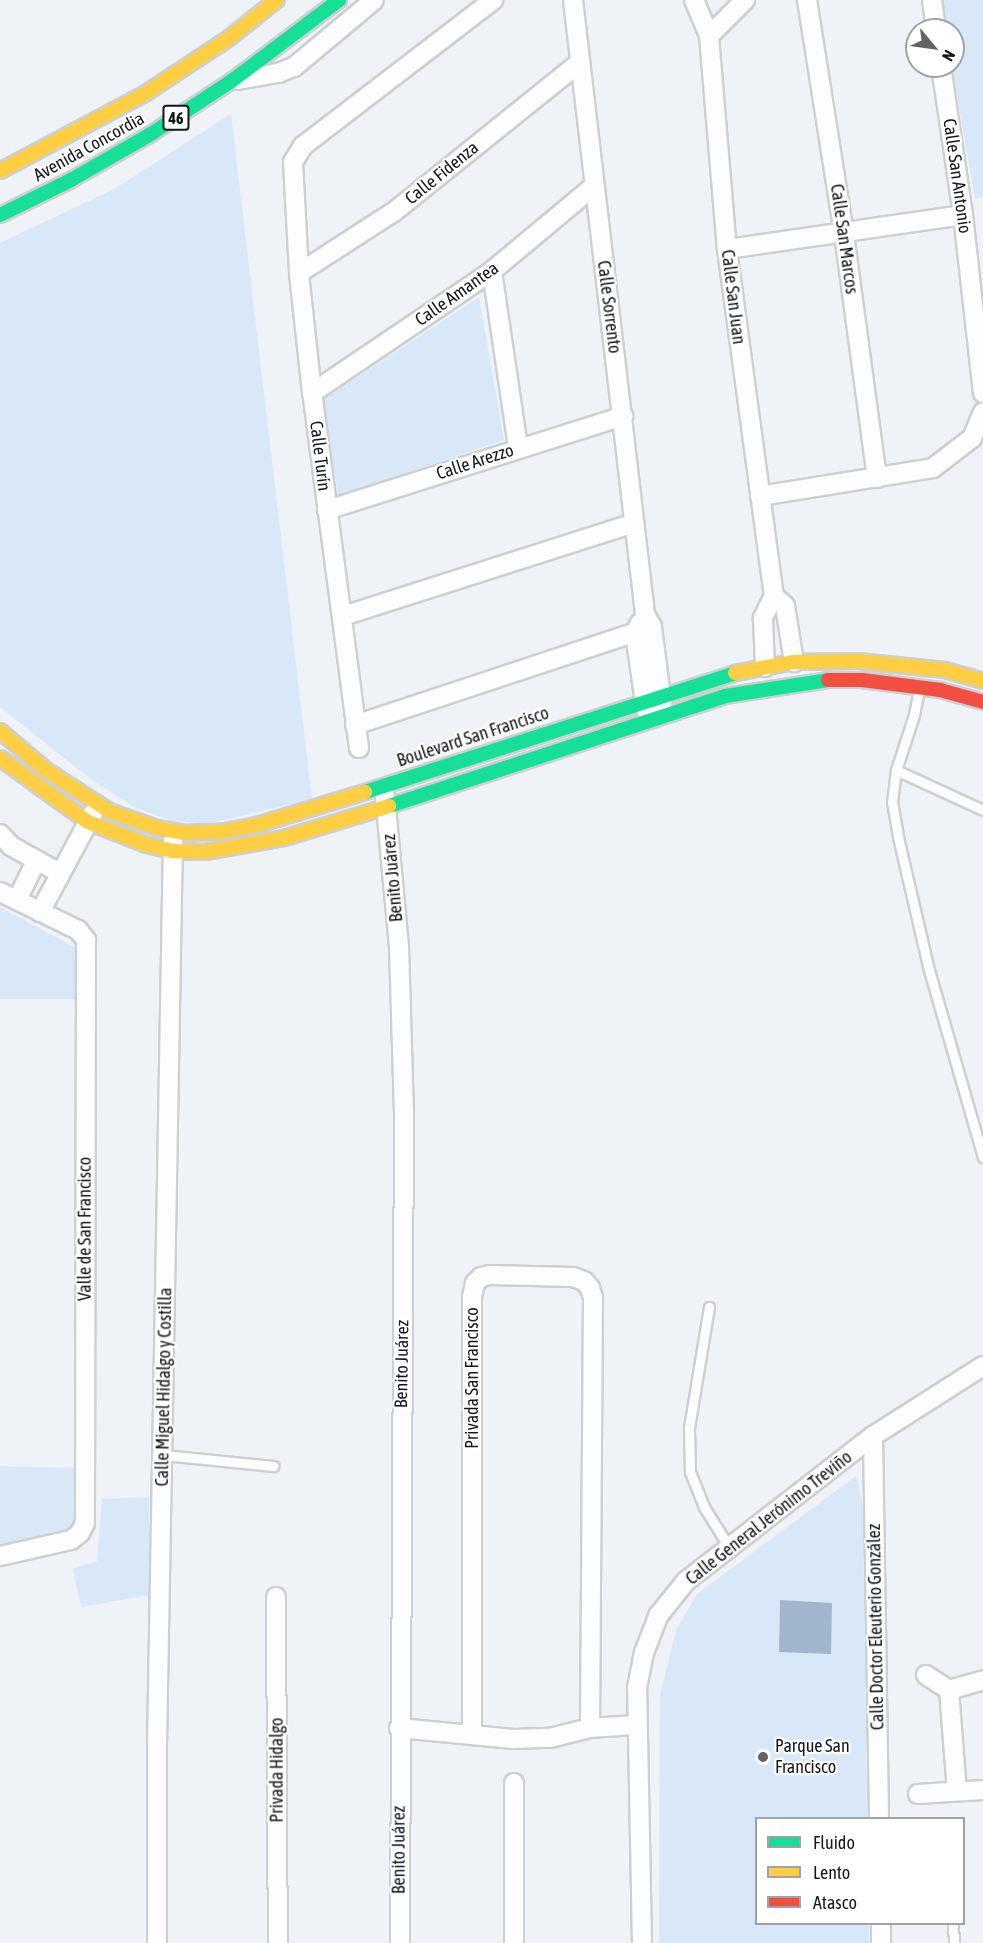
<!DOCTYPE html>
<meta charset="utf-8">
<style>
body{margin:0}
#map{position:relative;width:983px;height:1943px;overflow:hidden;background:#eff2f6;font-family:"Asap Condensed",sans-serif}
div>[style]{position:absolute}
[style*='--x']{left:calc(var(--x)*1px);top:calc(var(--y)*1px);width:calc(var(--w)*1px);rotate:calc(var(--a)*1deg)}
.green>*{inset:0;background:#d8e8f8}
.water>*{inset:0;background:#a1b6cd}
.roads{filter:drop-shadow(2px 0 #cdcfd2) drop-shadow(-2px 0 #cdcfd2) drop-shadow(0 2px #cdcfd2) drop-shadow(0 -2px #cdcfd2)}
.lane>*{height:9px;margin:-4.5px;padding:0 4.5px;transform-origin:4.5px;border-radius:4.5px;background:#fdfdfe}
.street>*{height:18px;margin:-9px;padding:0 9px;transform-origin:9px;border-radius:9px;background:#fdfdfe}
.fast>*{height:14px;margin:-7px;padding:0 7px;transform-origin:7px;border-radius:7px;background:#16e098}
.slow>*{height:14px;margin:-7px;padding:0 7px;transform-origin:7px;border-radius:7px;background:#ffcf43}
.jam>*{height:14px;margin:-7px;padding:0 7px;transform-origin:7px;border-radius:7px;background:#f24e42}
.dots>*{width:16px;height:16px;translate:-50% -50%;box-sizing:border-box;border:3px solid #fff;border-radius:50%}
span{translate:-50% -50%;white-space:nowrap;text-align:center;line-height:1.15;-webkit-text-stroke:4.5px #fff;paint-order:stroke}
.shield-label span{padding:2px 4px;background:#fff;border:2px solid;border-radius:4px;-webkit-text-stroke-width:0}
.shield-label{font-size:16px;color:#141618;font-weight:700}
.street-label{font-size:18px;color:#141618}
.poi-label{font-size:18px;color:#141618}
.left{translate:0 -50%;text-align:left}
.legend{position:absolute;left:755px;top:1817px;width:210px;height:108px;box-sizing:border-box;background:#fff;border:2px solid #a1a2a3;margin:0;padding:8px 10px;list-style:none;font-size:18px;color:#141618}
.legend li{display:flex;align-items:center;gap:12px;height:30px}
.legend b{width:30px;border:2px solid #a1a2a3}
.north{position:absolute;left:905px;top:18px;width:60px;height:60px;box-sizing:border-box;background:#fff;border:2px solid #a1a2a3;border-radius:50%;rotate:119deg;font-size:16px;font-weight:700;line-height:24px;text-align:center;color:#141618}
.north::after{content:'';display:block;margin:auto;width:21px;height:27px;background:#616366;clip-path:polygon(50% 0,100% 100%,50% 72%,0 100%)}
</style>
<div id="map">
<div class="green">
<i style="clip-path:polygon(941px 0,983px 0,983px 197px,975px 199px,952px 66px,953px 30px,946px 30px)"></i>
<i style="clip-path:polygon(231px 114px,312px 799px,207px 824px,172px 821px,132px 806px,92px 780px,0 707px,0 243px,114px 189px)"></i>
<i style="clip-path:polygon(479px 297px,504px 440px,338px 496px,323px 400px)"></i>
<i style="clip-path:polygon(0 907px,81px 951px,76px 999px,0 999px)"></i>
<i style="clip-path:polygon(0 1466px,75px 1468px,74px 1530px,0 1547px)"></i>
<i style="clip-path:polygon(856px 1476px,863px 1506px,867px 1818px,756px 1818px,756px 1924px,869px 1924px,869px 1943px,659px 1943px,660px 1695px,676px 1630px,697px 1594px)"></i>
<i style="clip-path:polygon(149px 1497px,150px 1595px,81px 1607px,73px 1569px,97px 1561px,102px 1499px)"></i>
</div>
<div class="water">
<i style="clip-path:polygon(780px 1600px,832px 1603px,831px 1654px,779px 1652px)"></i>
</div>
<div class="roads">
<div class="lane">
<i style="--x:919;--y:689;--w:26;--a:101"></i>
<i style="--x:914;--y:715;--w:58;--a:108.1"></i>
<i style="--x:896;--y:770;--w:32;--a:97"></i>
<i style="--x:892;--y:802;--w:36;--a:80"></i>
<i style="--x:898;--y:837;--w:137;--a:76.9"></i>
<i style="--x:929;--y:970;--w:195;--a:73.9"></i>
<i style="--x:896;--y:770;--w:96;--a:24.7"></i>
<i style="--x:709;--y:1307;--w:123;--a:99.4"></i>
<i style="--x:689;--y:1428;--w:44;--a:88.7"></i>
<i style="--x:690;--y:1472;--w:38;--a:68"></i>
<i style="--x:704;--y:1507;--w:47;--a:58"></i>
<i style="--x:163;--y:1455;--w:111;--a:5.7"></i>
<i style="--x:953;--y:1924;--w:19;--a:87"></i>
</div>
<div class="street">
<i style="--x:573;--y:0;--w:618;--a:83.31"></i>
<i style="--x:645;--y:614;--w:15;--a:62"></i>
<i style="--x:652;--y:627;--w:79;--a:82.7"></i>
<i style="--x:694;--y:0;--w:39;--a:67"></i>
<i style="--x:709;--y:36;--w:214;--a:85.2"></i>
<i style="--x:727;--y:249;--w:350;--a:82.3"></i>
<i style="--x:774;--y:596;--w:25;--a:117"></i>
<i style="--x:763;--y:618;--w:49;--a:87.7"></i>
<i style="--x:807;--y:0;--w:237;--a:81"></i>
<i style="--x:844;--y:234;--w:246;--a:82.3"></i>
<i style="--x:932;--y:0;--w:30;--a:82"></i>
<i style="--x:709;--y:36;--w:51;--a:-45"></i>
<i style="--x:941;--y:66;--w:151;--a:81.6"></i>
<i style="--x:963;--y:215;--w:179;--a:83.6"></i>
<i style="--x:238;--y:80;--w:41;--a:-9.9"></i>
<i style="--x:278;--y:73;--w:17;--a:-21"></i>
<i style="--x:294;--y:67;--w:104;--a:-39.9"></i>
<i style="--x:727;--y:249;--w:238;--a:-8.2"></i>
<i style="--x:492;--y:271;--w:179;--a:81.6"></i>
<i style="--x:299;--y:273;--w:114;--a:-32.9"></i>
<i style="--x:395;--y:211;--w:236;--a:-38.8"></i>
<i style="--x:312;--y:393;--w:217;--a:-34.1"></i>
<i style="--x:492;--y:271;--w:133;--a:-39.8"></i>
<i style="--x:760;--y:496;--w:175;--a:-9.2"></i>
<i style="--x:933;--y:468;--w:49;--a:-37.6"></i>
<i style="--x:972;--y:438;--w:28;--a:-67"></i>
<i style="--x:327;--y:510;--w:311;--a:-17.6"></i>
<i style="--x:774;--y:596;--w:15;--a:42"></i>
<i style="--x:785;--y:606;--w:57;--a:80.9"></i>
<i style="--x:343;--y:616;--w:306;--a:-17.7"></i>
<i style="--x:640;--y:623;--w:11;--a:117"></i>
<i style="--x:635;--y:633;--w:78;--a:81.9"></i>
<i style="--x:355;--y:725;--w:313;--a:-18.3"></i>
<i style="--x:359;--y:748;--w:358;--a:-97.5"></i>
<i style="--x:312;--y:393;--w:121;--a:-96.2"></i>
<i style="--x:299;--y:273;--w:111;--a:-93.1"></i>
<i style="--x:293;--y:162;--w:19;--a:-58"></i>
<i style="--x:303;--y:146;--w:240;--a:-37.5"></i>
<i style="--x:385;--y:796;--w:151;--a:84.7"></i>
<i style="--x:399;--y:946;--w:164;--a:88.3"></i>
<i style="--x:404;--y:1110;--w:833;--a:90.28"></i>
<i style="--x:0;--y:834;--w:16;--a:47"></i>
<i style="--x:11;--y:846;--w:56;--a:28.9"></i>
<i style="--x:0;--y:892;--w:87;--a:26"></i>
<i style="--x:78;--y:930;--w:13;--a:51"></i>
<i style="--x:86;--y:940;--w:583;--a:90.1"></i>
<i style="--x:85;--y:1523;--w:11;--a:117"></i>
<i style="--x:80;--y:1533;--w:11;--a:142"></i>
<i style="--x:71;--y:1540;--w:73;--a:167.3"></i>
<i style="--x:17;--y:900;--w:43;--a:-64"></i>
<i style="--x:40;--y:912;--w:112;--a:-61.8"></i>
<i style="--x:873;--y:1436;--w:382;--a:89.1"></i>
<i style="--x:276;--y:1597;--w:346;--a:89.7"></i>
<i style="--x:926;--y:1675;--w:27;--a:33"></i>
<i style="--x:949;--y:1690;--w:101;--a:85.5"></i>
<i style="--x:949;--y:1690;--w:35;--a:-16"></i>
<i style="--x:399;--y:1728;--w:115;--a:5.5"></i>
<i style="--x:513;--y:1739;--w:37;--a:-2"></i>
<i style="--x:550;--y:1738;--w:41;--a:-14"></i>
<i style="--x:590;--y:1728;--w:45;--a:-3.8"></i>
<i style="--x:472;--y:1735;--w:438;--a:-90"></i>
<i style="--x:472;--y:1297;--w:14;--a:-78"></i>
<i style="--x:475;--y:1283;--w:8;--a:-45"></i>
<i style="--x:481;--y:1277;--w:9;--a:-13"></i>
<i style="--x:490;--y:1275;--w:83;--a:1.4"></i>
<i style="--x:573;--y:1277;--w:12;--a:20"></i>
<i style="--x:584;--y:1281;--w:9;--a:49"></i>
<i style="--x:590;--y:1288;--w:10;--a:73"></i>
<i style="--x:593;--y:1298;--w:430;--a:90.4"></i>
<i style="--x:918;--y:1794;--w:65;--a:-3.5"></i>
<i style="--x:881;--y:1924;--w:19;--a:90"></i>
<i style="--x:157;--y:1943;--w:197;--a:-90"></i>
<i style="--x:157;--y:1746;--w:905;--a:-88.99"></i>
<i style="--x:514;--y:1943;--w:160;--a:-90"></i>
<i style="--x:642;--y:1943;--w:255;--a:-91.1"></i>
<i style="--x:637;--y:1688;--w:36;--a:-79"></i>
<i style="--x:644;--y:1653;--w:40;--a:-69"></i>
<i style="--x:658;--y:1616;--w:45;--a:-51.3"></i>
<i style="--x:686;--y:1581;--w:237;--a:-37.8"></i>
<i style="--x:873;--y:1436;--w:130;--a:-32.5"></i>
</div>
<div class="fast">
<i style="--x:0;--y:215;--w:79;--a:-26.2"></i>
<i style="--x:71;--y:180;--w:92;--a:-29.9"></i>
<i style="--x:151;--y:134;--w:98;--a:-33.4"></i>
<i style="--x:233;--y:80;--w:133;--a:-37"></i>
<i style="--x:365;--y:792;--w:389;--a:-17.8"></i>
<i style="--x:389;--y:806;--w:354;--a:-18.1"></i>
<i style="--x:725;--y:696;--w:104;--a:-8.8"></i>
</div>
<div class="slow">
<i style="--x:0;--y:171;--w:166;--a:-28.1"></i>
<i style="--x:146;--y:93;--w:100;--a:-33.5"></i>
<i style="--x:229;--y:38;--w:61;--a:-38.4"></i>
<i style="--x:735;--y:673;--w:60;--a:-10.6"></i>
<i style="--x:794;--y:662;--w:64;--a:-0.9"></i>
<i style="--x:858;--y:661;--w:87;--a:5.9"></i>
<i style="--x:945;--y:670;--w:40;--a:16"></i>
<i style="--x:0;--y:731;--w:60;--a:40.3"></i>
<i style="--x:46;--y:770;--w:75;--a:33.1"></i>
<i style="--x:109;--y:811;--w:51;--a:19.5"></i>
<i style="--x:157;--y:828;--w:27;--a:10"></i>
<i style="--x:184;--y:833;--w:36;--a:-2"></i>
<i style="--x:220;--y:832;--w:38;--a:-11"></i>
<i style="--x:257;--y:825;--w:113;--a:-17"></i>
<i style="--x:0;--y:758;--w:109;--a:36"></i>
<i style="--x:88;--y:822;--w:63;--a:21.3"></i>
<i style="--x:147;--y:845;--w:27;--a:13"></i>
<i style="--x:173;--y:851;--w:32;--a:2"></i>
<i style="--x:205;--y:852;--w:80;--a:-10"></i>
<i style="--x:284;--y:838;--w:110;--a:-16.9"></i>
</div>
<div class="jam">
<i style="--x:828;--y:680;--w:34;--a:0"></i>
<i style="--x:862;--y:680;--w:79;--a:7.3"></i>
<i style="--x:940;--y:690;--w:45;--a:15.6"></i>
</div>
</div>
<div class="dots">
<i style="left:763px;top:1757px;background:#616366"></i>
</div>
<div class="shield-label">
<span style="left:176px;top:118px">46</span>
</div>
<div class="street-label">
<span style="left:89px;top:147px;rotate:-29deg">Avenida Concordia</span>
<span style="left:442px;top:173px;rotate:-39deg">Calle Fidenza</span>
<span style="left:957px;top:176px;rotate:82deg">Calle San Antonio</span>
<span style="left:844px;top:239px;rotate:82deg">Calle San Marcos</span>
<span style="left:457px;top:294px;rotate:-35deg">Calle Amantea</span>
<span style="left:733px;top:297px;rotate:83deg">Calle San Juan</span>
<span style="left:609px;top:307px;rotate:83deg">Calle Sorrento</span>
<span style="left:320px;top:456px;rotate:83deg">Calle Turín</span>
<span style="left:475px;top:462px;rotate:-18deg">Calle Arezzo</span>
<span style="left:473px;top:737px;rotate:-18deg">Boulevard San Francisco</span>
<span style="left:393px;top:878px;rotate:-95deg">Benito Juárez</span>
<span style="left:85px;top:1229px;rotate:-90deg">Valle de San Francisco</span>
<span style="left:402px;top:1364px;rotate:-89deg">Benito Juárez</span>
<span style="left:472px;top:1378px;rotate:-90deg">Privada San Francisco</span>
<span style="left:164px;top:1387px;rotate:-89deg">Calle Miguel Hidalgo y Costilla</span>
<span style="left:769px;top:1518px;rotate:-38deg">Calle General Jerónimo Treviño</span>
<span style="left:876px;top:1627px;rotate:-91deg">Calle Doctor Eleuterio González</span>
<span style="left:277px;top:1770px;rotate:-90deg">Privada Hidalgo</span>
<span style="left:399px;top:1850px;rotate:-90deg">Benito Juárez</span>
</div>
<div class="poi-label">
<span class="left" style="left:775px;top:1757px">Parque San<br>Francisco</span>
</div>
<ul class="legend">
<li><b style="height:8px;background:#16e098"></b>Fluido</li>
<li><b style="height:8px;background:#ffcf43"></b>Lento</li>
<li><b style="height:8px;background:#f24e42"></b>Atasco</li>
</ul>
<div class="north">N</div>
</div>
